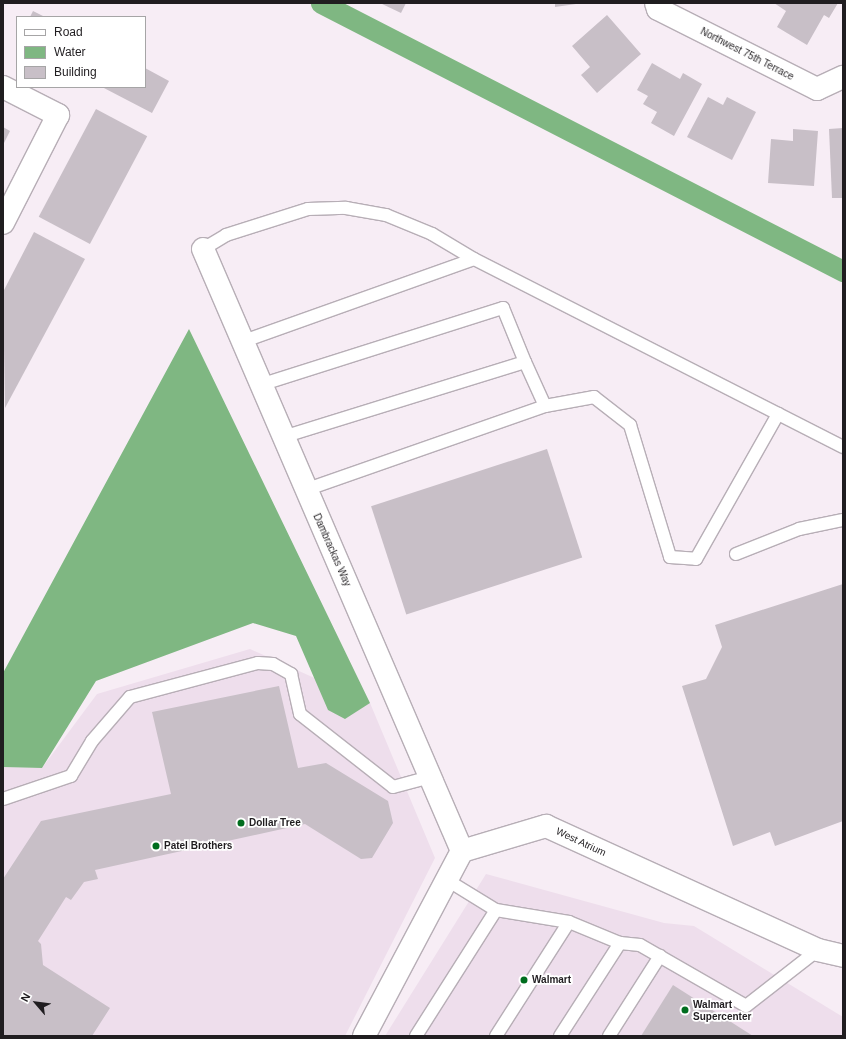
<!DOCTYPE html>
<html>
<head>
<meta charset="utf-8">
<style>
	body { margin:0 }
	#map { position:relative; width:846px; height:1039px; overflow:hidden; background:#f7edf5; font-family:Arial,sans-serif }
	div>[style] { position:absolute }
	.built>* { inset:0; background:#eedeec }
	.water>* { inset:0; background:#7fb782 }
	.canal>* { height:21px; margin:-10.5px; padding:0 10.5px; transform-origin:10.5px; border-radius:10.5px; background:#7fb782 }
	.building>* { inset:0; background:#c8bfc7; transform-origin:0 0 }
	.roads { filter:drop-shadow(1px 0 #b7aeb6) drop-shadow(-1px 0 #b7aeb6) drop-shadow(0 1px #b7aeb6) drop-shadow(0 -1px #b7aeb6) }
	.service>* { height:12px; margin:-6px; padding:0 6px; transform-origin:6px; border-radius:6px; background:#fff }
	.minor>* { height:22px; margin:-11px; padding:0 11px; transform-origin:11px; border-radius:11px; background:#fff }
	.dots>* { width:11px; height:11px; translate:-50% -50%; box-sizing:border-box; border:2px solid #fff; border-radius:50% }
	span { translate:-50% -50%; white-space:nowrap; text-align:center; line-height:1.15; -webkit-text-stroke:3.5px #fff; paint-order:stroke }
	.street-label { font-size:10px; color:#201d20 }
	.poi-label { font-size:10px; color:#201d20; font-weight:700 }
	.left { translate:0 -50%; text-align:left }
	.frame { position:absolute; inset:0; border:4px solid #201d20; pointer-events:none }
	.legend { position:absolute; left:16px; top:16px; width:130px; height:72px; box-sizing:border-box; background:#fff; border:1px solid #a6a5a6; margin:0; padding:5px 7px; list-style:none; font-size:12px; color:#201d20 }
	.legend li { display:flex; align-items:center; gap:8px; height:20px }
	.legend b { width:20px; border:1px solid #a6a5a6 }
	.north { position:absolute; left:16px; top:983px; width:40px; height:40px; -webkit-text-stroke:3px #fff; paint-order:stroke; rotate:298deg; font-size:11px; font-weight:700; line-height:16px; text-align:center; color:#201d20 }
	.north::after { content:''; display:block; margin:auto; width:14px; height:18px; background:#201d20; clip-path:polygon(50% 0,100% 100%,50% 72%,0 100%) }
</style>
</head>
<body>
<div id="map">
	<div class="built">
		<i style="clip-path:polygon(250px 649px,370px 703px,435px 858px,345px 1036px,3px 1036px,3px 767px,42px 768px,97px 694px)"></i>
		<i style="clip-path:polygon(486px 874px,664px 923px,694px 926px,843px 1017px,843px 1036px,385px 1036px)"></i>
	</div>
	<div class="water">
		<i style="clip-path:polygon(189px 329px,370px 703px,345px 719px,328px 710px,296px 636px,253px 623px,96px 681px,42px 768px,3px 767px,3px 673px)"></i>
	</div>
	<div class="canal">
		<i style="left:321px;top:3px;width:587px;rotate:27.18deg"></i>
	</div>
	<div class="building">
		<i style="clip-path:polygon(380px 3px,406px 3px,401px 13px)"></i>
		<i style="clip-path:polygon(555px 3px,576px 3px,576px 4px,555px 7px)"></i>
		<i style="clip-path:polygon(774px 3px,838px 3px,829px 18px,824px 15px,807px 45px,777px 27px,786px 11px)"></i>
		<i style="clip-path:polygon(33px 11px,45px 17px,30px 17px)"></i>
		<i style="clip-path:polygon(607px 15px,641px 54px,597px 93px,581px 75px,590px 67px,572px 46px)"></i>
		<i style="clip-path:polygon(652px 63px,680px 79px,683px 73px,702px 84px,674px 136px,651px 123px,657px 112px,643px 104px,648px 96px,637px 90px)"></i>
		<i style="clip-path:polygon(145px 68px,169px 81px,152px 113px,102px 87px,145px 87px)"></i>
		<i style="clip-path:polygon(708px 97px,723px 105px,727px 97px,756px 112px,732px 160px,687px 137px)"></i>
		<i style="left:96px;top:109px;width:58px;height:122px;rotate:28deg"></i>
		<i style="clip-path:polygon(3px 127px,10px 131px,3px 145px)"></i>
		<i style="clip-path:polygon(843px 128px,843px 198px,832px 198px,829px 129px)"></i>
		<i style="clip-path:polygon(793px 129px,818px 131px,814px 186px,768px 183px,771px 139px,793px 141px)"></i>
		<i style="clip-path:polygon(34px 232px,85px 259px,5px 408px,3px 292px)"></i>
		<i style="left:547px;top:449px;width:114px;height:185px;rotate:72deg"></i>
		<i style="clip-path:polygon(843px 584px,843px 821px,775px 846px,770px 832px,733px 846px,682px 686px,706px 679px,722px 647px,715px 625px)"></i>
		<i style="clip-path:polygon(279px 686px,298px 768px,326px 763px,388px 801px,393px 823px,372px 858px,361px 859px,305px 824px,95px 870px,98px 879px,84px 882px,71px 900px,66px 897px,38px 941px,41px 944px,43px 965px,110px 1008px,92px 1036px,3px 1036px,3px 879px,41px 821px,171px 794px,152px 712px)"></i>
		<i style="clip-path:polygon(673px 985px,753px 1036px,641px 1036px)"></i>
	</div>
	<div class="roads">
		<div class="service">
			<i style="left:203px;top:249px;width:27px;rotate:-31deg"></i>
			<i style="left:226px;top:235px;width:86px;rotate:-17.6deg"></i>
			<i style="left:308px;top:209px;width:38px;rotate:-2deg"></i>
			<i style="left:346px;top:208px;width:41px;rotate:9.9deg"></i>
			<i style="left:386px;top:215px;width:50px;rotate:22.4deg"></i>
			<i style="left:432px;top:234px;width:49px;rotate:30.8deg"></i>
			<i style="left:244px;top:341px;width:244px;rotate:-19.6deg"></i>
			<i style="left:474px;top:259px;width:414px;rotate:27deg"></i>
			<i style="left:260px;top:385px;width:255px;rotate:-17.6deg"></i>
			<i style="left:503px;top:308px;width:58px;rotate:67.8deg"></i>
			<i style="left:525px;top:362px;width:254px;rotate:162.8deg"></i>
			<i style="left:545px;top:406px;width:50px;rotate:-10.4deg"></i>
			<i style="left:594px;top:397px;width:46px;rotate:37.9deg"></i>
			<i style="left:630px;top:425px;width:138px;rotate:73.1deg"></i>
			<i style="left:670px;top:557px;width:26px;rotate:4deg"></i>
			<i style="left:696px;top:559px;width:167px;rotate:-60.5deg"></i>
			<i style="left:305px;top:490px;width:254px;rotate:-19.3deg"></i>
			<i style="left:545px;top:406px;width:48px;rotate:-114.4deg"></i>
			<i style="left:736px;top:554px;width:68px;rotate:-21.6deg"></i>
			<i style="left:799px;top:529px;width:45px;rotate:-11.6deg"></i>
			<i style="left:3px;top:799px;width:72px;rotate:-18.7deg"></i>
			<i style="left:71px;top:776px;width:41px;rotate:-59deg"></i>
			<i style="left:92px;top:741px;width:58px;rotate:-49.2deg"></i>
			<i style="left:130px;top:697px;width:132px;rotate:-14.9deg"></i>
			<i style="left:258px;top:663px;width:15px;rotate:4deg"></i>
			<i style="left:273px;top:664px;width:21px;rotate:29deg"></i>
			<i style="left:291px;top:674px;width:41px;rotate:77.3deg"></i>
			<i style="left:300px;top:714px;width:118px;rotate:38.1deg"></i>
			<i style="left:393px;top:787px;width:38px;rotate:-15deg"></i>
			<i style="left:447px;top:880px;width:57px;rotate:31.5deg"></i>
			<i style="left:416px;top:1036px;width:149px;rotate:-57.6deg"></i>
			<i style="left:496px;top:910px;width:74px;rotate:9.3deg"></i>
			<i style="left:569px;top:922px;width:55px;rotate:22.4deg"></i>
			<i style="left:620px;top:943px;width:20px;rotate:6deg"></i>
			<i style="left:640px;top:945px;width:122px;rotate:29.9deg"></i>
			<i style="left:746px;top:1006px;width:91px;rotate:-37.9deg"></i>
			<i style="left:496px;top:1036px;width:135px;rotate:-57.4deg"></i>
			<i style="left:560px;top:1036px;width:111px;rotate:-57.2deg"></i>
			<i style="left:609px;top:1036px;width:95px;rotate:-57.5deg"></i>
		</div>
		<div class="minor">
			<i style="left:656px;top:3px;width:6px;rotate:72deg"></i>
			<i style="left:658px;top:9px;width:178px;rotate:26.7deg"></i>
			<i style="left:817px;top:89px;width:29px;rotate:-25deg"></i>
			<i style="left:3px;top:87px;width:62px;rotate:27deg"></i>
			<i style="left:58px;top:115px;width:121px;rotate:117deg"></i>
			<i style="left:203px;top:249px;width:655px;rotate:66.72deg"></i>
			<i style="left:364px;top:1036px;width:209px;rotate:-62.1deg"></i>
			<i style="left:462px;top:851px;width:88px;rotate:-16.6deg"></i>
			<i style="left:546px;top:826px;width:299px;rotate:24.5deg"></i>
			<i style="left:818px;top:950px;width:26px;rotate:13deg"></i>
		</div>
	</div>
	<div class="dots">
		<i style="left:241px;top:823px;background:#006d1e"></i>
		<i style="left:156px;top:846px;background:#006d1e"></i>
		<i style="left:524px;top:980px;background:#006d1e"></i>
		<i style="left:685px;top:1010px;background:#006d1e"></i>
	</div>
	<div class="street-label">
		<span style="left:747px;top:54px;rotate:27deg">Northwest 75th Terrace</span>
		<span style="left:332px;top:550px;rotate:66deg">Dambrackas Way</span>
		<span style="left:581px;top:842px;rotate:25deg">West Atrium</span>
	</div>
	<div class="poi-label">
		<span class="left" style="left:249px;top:823px">Dollar Tree</span>
		<span class="left" style="left:164px;top:846px">Patel Brothers</span>
		<span class="left" style="left:532px;top:980px">Walmart</span>
		<span class="left" style="left:693px;top:1010px">Walmart<br>Supercenter</span>
	</div>
	<div class="frame"></div>
	<ul class="legend">
	<li><b style="height:5px;background:#fff"></b>Road</li>
	<li><b style="height:11px;background:#7fb782"></b>Water</li>
	<li><b style="height:11px;background:#c8bfc7"></b>Building</li>
	</ul>
	<div class="north">N</div>
</div>
</body>
</html>
